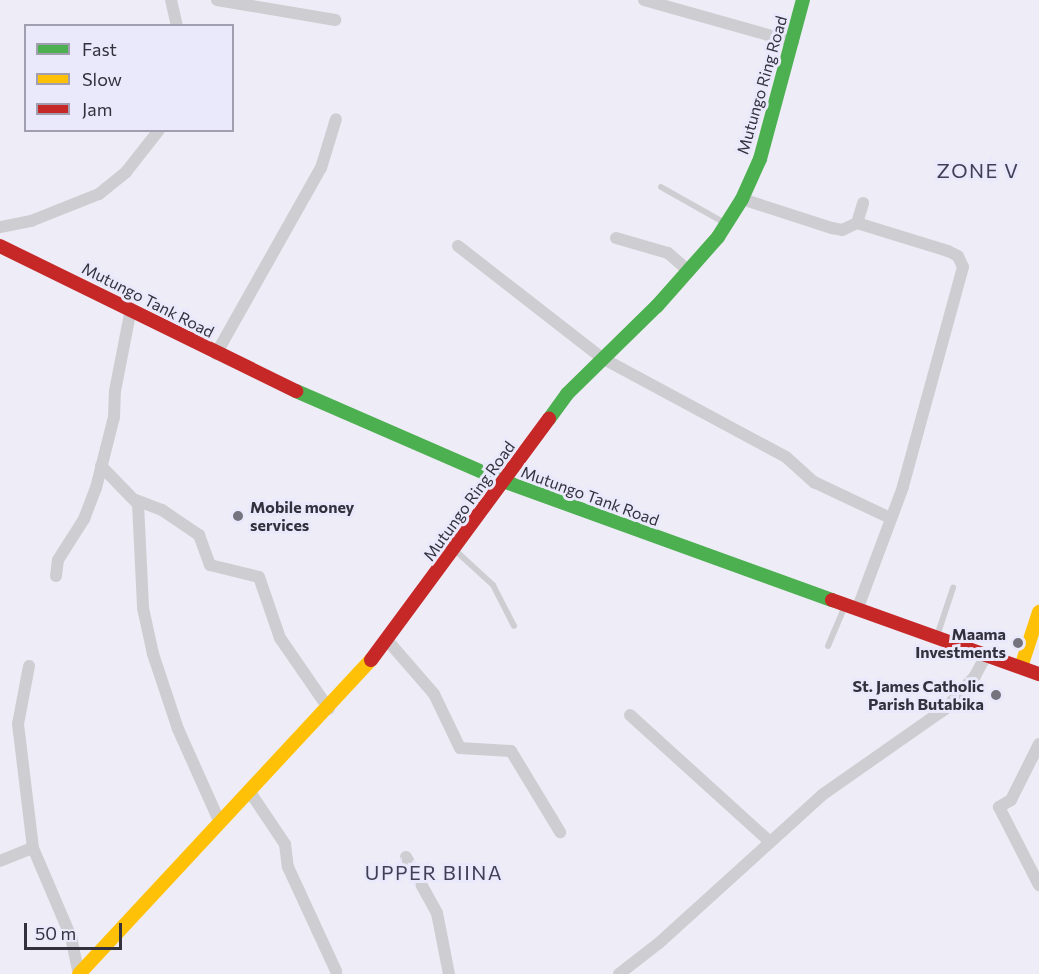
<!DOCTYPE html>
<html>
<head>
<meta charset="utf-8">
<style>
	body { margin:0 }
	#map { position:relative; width:1039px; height:974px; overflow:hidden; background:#eeedf7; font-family:Commissioner,sans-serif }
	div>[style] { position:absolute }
	.lane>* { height:6px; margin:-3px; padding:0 3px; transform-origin:3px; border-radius:3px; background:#ceced2 }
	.street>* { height:12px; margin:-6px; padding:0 6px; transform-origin:6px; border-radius:6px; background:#ceced2 }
	.fast>* { height:14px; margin:-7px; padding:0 7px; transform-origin:7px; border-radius:7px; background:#4caf50 }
	.slow>* { height:14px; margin:-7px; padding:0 7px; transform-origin:7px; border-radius:7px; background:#ffc107 }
	.jam>* { height:14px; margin:-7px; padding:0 7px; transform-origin:7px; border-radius:7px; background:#c62828 }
	.dots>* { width:16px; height:16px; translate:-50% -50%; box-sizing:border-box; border:3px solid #eae9fb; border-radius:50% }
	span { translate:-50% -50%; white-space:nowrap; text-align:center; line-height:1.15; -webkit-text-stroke:6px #eae9fb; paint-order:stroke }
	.street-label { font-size:16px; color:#33313d }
	.poi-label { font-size:16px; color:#33313d; font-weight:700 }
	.left { translate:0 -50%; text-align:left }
	.right { translate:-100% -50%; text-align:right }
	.quarter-label { font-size:20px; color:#413e57; letter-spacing:1.5px }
	.legend { position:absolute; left:24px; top:24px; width:210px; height:108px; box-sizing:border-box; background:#eae9fb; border:2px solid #a19faf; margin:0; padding:8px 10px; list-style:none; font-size:18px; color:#33313d }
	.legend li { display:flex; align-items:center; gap:12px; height:30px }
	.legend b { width:30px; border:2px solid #a19faf }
	.scale { position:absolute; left:24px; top:923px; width:98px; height:27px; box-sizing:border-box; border:3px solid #33313d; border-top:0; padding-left:8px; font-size:18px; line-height:21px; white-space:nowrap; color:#33313d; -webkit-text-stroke:4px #eae9fb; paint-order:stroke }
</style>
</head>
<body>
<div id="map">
	<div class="lane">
		<i style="left:661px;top:187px;width:71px;rotate:29.4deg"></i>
		<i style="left:457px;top:552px;width:49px;rotate:42.5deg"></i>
		<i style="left:493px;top:585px;width:46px;rotate:62.9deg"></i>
		<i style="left:937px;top:636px;width:51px;rotate:-71.6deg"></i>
		<i style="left:828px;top:646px;width:43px;rotate:-67deg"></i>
	</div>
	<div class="street">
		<i style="left:171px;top:0;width:27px;rotate:77deg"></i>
		<i style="left:217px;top:0;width:120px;rotate:9.6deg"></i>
		<i style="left:644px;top:0;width:155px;rotate:15.7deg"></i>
		<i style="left:742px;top:199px;width:95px;rotate:17.9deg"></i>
		<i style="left:832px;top:228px;width:10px;rotate:11deg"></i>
		<i style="left:842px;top:230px;width:17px;rotate:-25deg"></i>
		<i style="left:857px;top:223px;width:95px;rotate:17.1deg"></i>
		<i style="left:948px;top:251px;width:11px;rotate:27deg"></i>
		<i style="left:958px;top:256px;width:12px;rotate:66deg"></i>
		<i style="left:963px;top:267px;width:228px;rotate:105.3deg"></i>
		<i style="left:903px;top:487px;width:131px;rotate:110.5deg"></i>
		<i style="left:857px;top:223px;width:21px;rotate:-73deg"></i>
		<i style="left:0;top:227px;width:32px;rotate:-11deg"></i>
		<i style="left:31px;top:221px;width:73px;rotate:-21.7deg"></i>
		<i style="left:99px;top:194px;width:35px;rotate:-39deg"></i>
		<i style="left:126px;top:172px;width:53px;rotate:-51.8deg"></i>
		<i style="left:616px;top:238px;width:54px;rotate:16.1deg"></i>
		<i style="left:668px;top:253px;width:28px;rotate:41deg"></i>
		<i style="left:458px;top:246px;width:182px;rotate:37.9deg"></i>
		<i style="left:602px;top:358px;width:209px;rotate:28.3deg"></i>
		<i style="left:786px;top:457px;width:38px;rotate:42deg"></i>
		<i style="left:814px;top:482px;width:84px;rotate:25.3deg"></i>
		<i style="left:216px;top:354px;width:214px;rotate:-60.6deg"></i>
		<i style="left:321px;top:168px;width:51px;rotate:-73deg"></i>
		<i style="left:101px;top:466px;width:53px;rotate:45.8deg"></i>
		<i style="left:138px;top:504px;width:104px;rotate:87.2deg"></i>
		<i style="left:143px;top:608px;width:47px;rotate:77.7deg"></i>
		<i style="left:153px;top:654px;width:79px;rotate:71.6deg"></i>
		<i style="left:178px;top:729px;width:103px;rotate:65.9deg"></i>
		<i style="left:136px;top:500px;width:28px;rotate:21deg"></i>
		<i style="left:162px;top:510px;width:45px;rotate:34deg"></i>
		<i style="left:199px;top:535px;width:32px;rotate:70deg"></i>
		<i style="left:210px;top:565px;width:50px;rotate:13.8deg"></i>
		<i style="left:259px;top:577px;width:65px;rotate:71deg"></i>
		<i style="left:280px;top:638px;width:86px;rotate:55.4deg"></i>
		<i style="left:56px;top:576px;width:16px;rotate:-83deg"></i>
		<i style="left:58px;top:560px;width:49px;rotate:-57.6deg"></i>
		<i style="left:84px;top:519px;width:33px;rotate:-69deg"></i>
		<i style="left:96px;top:488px;width:73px;rotate:-75.8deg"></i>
		<i style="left:114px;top:417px;width:26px;rotate:-88deg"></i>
		<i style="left:115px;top:391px;width:84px;rotate:-79deg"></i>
		<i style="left:388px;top:641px;width:70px;rotate:49deg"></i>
		<i style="left:434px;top:694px;width:60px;rotate:64.3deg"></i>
		<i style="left:460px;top:748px;width:51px;rotate:3.4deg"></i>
		<i style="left:511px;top:751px;width:95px;rotate:58.8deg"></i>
		<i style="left:29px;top:666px;width:59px;rotate:100.7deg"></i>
		<i style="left:18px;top:724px;width:125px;rotate:83.1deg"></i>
		<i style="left:33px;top:848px;width:97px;rotate:66.9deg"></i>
		<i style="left:71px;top:937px;width:38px;rotate:78deg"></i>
		<i style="left:630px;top:715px;width:188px;rotate:42.2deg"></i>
		<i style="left:1039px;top:744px;width:63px;rotate:116.6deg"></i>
		<i style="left:1011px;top:800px;width:14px;rotate:150deg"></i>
		<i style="left:999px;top:807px;width:88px;rotate:62.9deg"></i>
		<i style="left:250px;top:792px;width:63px;rotate:56.1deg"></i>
		<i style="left:285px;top:844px;width:23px;rotate:83deg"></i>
		<i style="left:288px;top:867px;width:115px;rotate:65.2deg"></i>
		<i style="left:406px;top:857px;width:64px;rotate:61deg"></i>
		<i style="left:437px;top:913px;width:62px;rotate:78.9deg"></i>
		<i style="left:0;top:861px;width:35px;rotate:-22deg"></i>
		<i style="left:619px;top:974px;width:51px;rotate:-37.8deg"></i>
		<i style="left:659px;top:943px;width:220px;rotate:-42.2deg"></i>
		<i style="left:822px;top:795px;width:150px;rotate:-35deg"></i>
		<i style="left:945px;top:709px;width:45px;rotate:-47.7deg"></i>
		<i style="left:975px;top:676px;width:24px;rotate:-62deg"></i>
	</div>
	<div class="fast">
		<i style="left:296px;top:391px;width:226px;rotate:23.5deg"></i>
		<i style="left:503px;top:481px;width:350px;rotate:19.9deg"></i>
		<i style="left:549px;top:419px;width:31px;rotate:-54deg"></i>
		<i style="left:567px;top:394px;width:126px;rotate:-44.4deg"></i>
		<i style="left:657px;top:306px;width:92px;rotate:-48.5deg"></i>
		<i style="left:718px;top:237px;width:45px;rotate:-57.7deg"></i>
		<i style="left:742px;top:199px;width:44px;rotate:-65.8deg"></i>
		<i style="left:760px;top:159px;width:165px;rotate:-74.9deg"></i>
	</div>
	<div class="slow">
		<i style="left:1021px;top:667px;width:58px;rotate:-71.9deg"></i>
		<i style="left:79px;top:974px;width:429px;rotate:-47.1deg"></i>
	</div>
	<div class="jam">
		<i style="left:0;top:246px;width:330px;rotate:26.1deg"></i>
		<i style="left:832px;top:600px;width:220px;rotate:19.7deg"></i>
		<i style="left:371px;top:660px;width:300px;rotate:-53.6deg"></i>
	</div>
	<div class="dots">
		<i style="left:238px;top:516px;background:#74737e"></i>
		<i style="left:1018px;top:643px;background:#74737e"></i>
		<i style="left:996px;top:695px;background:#74737e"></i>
	</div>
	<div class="street-label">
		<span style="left:762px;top:85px;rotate:-74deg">Mutungo Ring Road</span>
		<span style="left:148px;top:300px;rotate:27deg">Mutungo Tank Road</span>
		<span style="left:590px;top:496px;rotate:20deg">Mutungo Tank Road</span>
		<span style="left:469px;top:501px;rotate:-54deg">Mutungo Ring Road</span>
	</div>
	<div class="poi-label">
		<span class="left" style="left:250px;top:516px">Mobile money<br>services</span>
		<span class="right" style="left:1006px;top:643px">Maama<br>Investments</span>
		<span class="right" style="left:984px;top:695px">St. James Catholic<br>Parish Butabika</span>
	</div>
	<div class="quarter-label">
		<span style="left:978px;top:170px">ZONE V</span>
		<span style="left:434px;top:872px">UPPER BIINA</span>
	</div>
	<ul class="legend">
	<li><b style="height:8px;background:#4caf50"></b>Fast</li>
	<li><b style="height:8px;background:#ffc107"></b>Slow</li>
	<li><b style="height:8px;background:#c62828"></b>Jam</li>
	</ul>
	<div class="scale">50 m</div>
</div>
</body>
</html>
